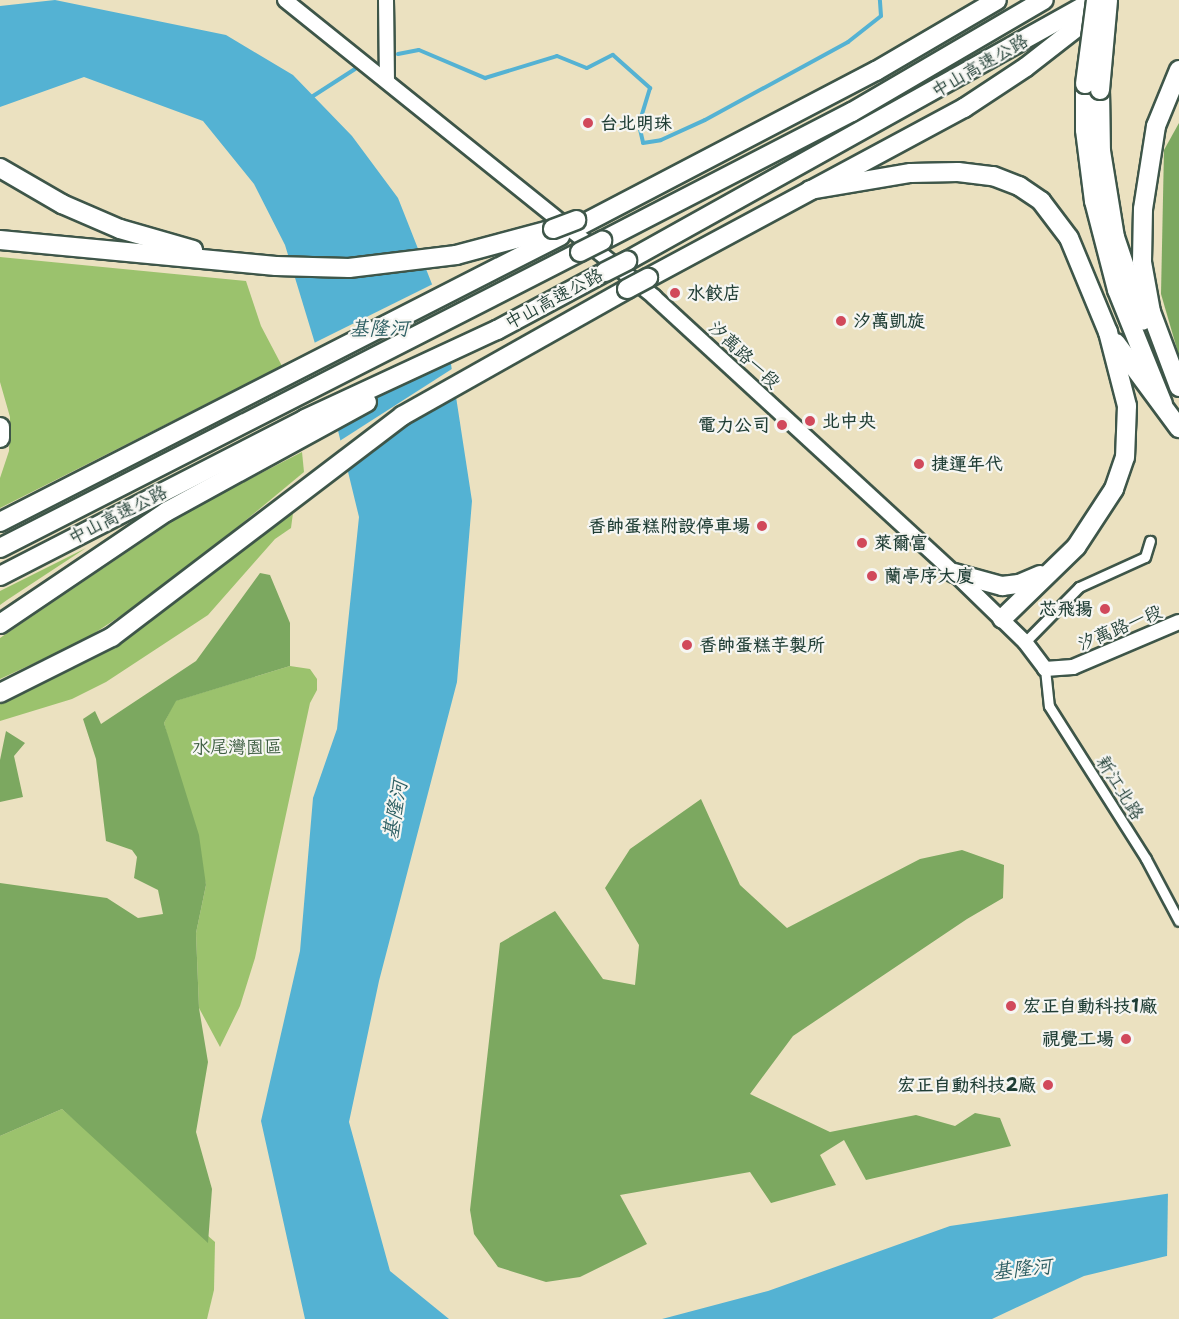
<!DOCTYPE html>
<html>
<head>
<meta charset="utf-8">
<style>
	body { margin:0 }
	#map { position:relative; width:1179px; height:1319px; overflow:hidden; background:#ebe1c0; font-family:"Shantell Sans","LXGW WenKai TC",sans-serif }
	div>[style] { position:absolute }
	.green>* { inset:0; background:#9bc26d }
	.forest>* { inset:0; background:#7ca860 }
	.water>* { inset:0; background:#54b2d3 }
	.pier>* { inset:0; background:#ebe1c0 }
	.stream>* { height:4px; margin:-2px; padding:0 2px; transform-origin:2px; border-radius:2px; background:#54b2d3 }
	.roads { filter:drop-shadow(2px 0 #3e5649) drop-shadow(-2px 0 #3e5649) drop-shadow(0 2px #3e5649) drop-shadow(0 -2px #3e5649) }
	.street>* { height:9px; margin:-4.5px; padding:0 4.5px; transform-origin:4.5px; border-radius:4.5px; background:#fff }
	.secondary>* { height:14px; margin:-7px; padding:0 7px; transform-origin:7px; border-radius:7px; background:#fff }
	.highway>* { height:18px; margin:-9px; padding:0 9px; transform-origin:9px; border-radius:9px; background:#fff }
	.bridges { filter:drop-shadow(2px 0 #3e5649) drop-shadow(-2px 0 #3e5649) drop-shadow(0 2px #3e5649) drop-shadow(0 -2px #3e5649) }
	.highway-bridge>* { height:18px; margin:-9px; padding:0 9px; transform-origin:9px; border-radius:9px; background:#fff }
	.dots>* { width:16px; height:16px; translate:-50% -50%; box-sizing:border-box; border:3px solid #f6f6f2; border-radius:50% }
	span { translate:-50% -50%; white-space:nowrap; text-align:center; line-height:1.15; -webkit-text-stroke:4.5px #f6f6f2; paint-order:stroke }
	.street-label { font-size:18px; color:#1f3d34 }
	.poi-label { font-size:18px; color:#1f3d34; font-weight:700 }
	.left { translate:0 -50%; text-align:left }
	.right { translate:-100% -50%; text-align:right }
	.park-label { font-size:18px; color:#3e5e42 }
	.water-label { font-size:20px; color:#2f6064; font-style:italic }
</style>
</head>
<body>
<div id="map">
	<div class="green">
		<i style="clip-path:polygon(0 257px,246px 281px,261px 326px,282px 366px,0 508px,0 478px,9px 451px,10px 417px,0 382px)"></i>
		<i style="clip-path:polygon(302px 452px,304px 472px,169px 584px,84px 640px,0 679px,0 638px,188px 511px)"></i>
		<i style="clip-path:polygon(293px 513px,291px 528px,275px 539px,208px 615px,106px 682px,72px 699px,0 721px,0 693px,58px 667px,273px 514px)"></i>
		<i style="clip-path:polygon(86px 548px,7px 600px,0 605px,0 591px)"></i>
		<i style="clip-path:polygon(290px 666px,310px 669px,317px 679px,317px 690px,310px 703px,255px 958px,240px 1006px,220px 1047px,199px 1008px,196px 933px,206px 885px,164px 723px,175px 701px)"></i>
		<i style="clip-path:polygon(62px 1109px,215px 1242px,214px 1290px,207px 1319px,0 1319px,0 1136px)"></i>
	</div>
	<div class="forest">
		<i style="clip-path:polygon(1179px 123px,1179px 356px,1161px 294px,1164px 150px)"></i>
		<i style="clip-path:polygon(260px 573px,270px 575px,290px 623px,290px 666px,176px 701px,164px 723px,199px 835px,206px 885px,196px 933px,199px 1008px,208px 1062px,196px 1132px,212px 1189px,208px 1243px,62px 1109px,0 1136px,0 883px,107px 898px,138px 918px,163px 914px,158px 890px,134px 878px,137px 857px,132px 850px,106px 841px,96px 759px,83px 719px,95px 711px,101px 724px,196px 661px)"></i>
		<i style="clip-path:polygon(6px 731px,25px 743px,14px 756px,23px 797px,0 802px,0 760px)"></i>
		<i style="clip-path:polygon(701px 799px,740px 885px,787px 928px,920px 859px,962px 850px,1004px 865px,1003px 898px,967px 919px,793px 1036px,750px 1094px,830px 1132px,916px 1115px,955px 1126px,975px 1113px,1000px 1118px,1011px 1146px,866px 1180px,844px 1140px,820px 1155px,836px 1185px,771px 1203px,750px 1172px,620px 1195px,647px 1244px,580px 1277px,546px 1282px,498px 1267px,474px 1234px,470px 1210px,500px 943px,555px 911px,603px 979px,635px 985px,639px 945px,605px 888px,630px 849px)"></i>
	</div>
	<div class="water">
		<i style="clip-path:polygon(55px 0,226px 35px,293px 75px,352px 136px,398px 198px,443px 312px,472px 501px,457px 682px,379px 981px,349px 1122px,390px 1271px,449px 1319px,305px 1319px,261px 1121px,300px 951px,313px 798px,337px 729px,359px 517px,324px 373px,285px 245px,254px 184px,203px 121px,84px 77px,0 107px,0 6px)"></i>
		<i style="clip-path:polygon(1179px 1192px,1179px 1253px,1084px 1276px,992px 1319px,662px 1319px,768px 1291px,950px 1226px)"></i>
	</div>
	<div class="pier">
		<i style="clip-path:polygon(435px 283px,446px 311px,453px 357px,332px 417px,312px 344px)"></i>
		<i style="clip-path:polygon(455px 367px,457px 384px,342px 460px,338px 442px)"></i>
		<i style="clip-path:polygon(1179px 1189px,1179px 1256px,1167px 1259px,1168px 1191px)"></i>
	</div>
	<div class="stream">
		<i style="left:398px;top:54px;width:21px;rotate:-11deg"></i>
		<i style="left:419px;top:50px;width:72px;rotate:23deg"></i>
		<i style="left:485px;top:78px;width:75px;rotate:-17deg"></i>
		<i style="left:557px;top:56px;width:32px;rotate:22deg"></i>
		<i style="left:587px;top:68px;width:29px;rotate:-27deg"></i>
		<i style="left:613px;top:55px;width:50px;rotate:41.7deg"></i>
		<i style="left:650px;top:88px;width:39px;rotate:107deg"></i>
		<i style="left:639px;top:125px;width:18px;rotate:77deg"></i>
		<i style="left:643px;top:143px;width:18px;rotate:-9deg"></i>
		<i style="left:661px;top:140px;width:48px;rotate:-24.4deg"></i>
		<i style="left:705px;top:120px;width:163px;rotate:-28.6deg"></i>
		<i style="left:848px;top:42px;width:42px;rotate:-38.2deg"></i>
		<i style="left:881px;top:16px;width:16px;rotate:-94deg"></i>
		<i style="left:310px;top:98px;width:54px;rotate:-32.8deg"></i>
	</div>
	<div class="roads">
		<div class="street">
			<i style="left:1025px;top:642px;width:77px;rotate:-45.5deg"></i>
			<i style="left:1079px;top:587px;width:72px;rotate:-24.4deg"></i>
			<i style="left:1145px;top:557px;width:17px;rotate:-73deg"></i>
			<i style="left:1045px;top:669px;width:37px;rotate:84deg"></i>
			<i style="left:1049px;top:706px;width:181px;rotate:57.6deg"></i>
			<i style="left:1146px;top:859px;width:70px;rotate:62deg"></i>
		</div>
		<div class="secondary">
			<i style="left:285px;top:0;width:474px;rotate:38.8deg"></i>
			<i style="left:654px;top:297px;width:408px;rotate:42.6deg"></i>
			<i style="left:954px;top:573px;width:99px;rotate:44.2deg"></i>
			<i style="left:1025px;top:642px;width:34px;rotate:53deg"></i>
			<i style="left:1045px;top:669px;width:28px;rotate:-4deg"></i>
			<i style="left:1073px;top:667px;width:115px;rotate:-23deg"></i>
			<i style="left:386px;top:0;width:80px;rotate:89.3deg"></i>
		</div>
		<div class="highway">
			<i style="left:1179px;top:70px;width:61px;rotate:112.3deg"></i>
			<i style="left:1156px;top:126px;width:84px;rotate:98.9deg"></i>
			<i style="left:1143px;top:209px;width:53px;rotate:91.1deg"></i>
			<i style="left:1142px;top:262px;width:51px;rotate:79.8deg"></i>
			<i style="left:1151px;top:312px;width:80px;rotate:69.5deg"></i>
			<i style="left:1085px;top:84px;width:46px;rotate:90deg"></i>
			<i style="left:1085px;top:130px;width:72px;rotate:82.8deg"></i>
			<i style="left:1094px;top:201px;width:92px;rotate:75.5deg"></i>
			<i style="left:1117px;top:290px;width:123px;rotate:68deg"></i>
			<i style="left:1100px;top:90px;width:61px;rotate:89.1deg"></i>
			<i style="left:1101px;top:151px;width:87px;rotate:80.8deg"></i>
			<i style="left:1115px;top:237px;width:88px;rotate:71.4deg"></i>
			<i style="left:0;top:168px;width:72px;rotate:30.1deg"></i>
			<i style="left:62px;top:204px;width:63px;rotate:23.3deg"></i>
			<i style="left:120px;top:229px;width:76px;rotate:16deg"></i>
			<i style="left:810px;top:190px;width:102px;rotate:-9.6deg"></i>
			<i style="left:911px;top:173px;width:47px;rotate:-1.2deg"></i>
			<i style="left:958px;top:172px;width:35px;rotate:7deg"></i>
			<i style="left:993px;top:176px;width:28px;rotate:21deg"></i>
			<i style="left:1019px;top:186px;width:27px;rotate:34deg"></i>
			<i style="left:1041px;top:201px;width:46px;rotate:52.9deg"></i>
			<i style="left:1069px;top:238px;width:102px;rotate:67.5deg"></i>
			<i style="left:1108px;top:332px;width:76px;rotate:75.6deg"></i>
			<i style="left:1127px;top:406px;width:51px;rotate:92.2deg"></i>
			<i style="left:1125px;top:457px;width:34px;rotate:109deg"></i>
			<i style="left:1114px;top:489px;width:69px;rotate:123.2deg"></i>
			<i style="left:1076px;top:547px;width:103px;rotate:135.8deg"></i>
			<i style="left:581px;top:225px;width:333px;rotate:-27.6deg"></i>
			<i style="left:876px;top:71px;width:140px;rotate:-30.4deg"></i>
			<i style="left:0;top:240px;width:277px;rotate:5.4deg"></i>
			<i style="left:276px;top:266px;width:73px;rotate:1.6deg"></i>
			<i style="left:349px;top:268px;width:108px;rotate:-6.9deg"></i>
			<i style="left:456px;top:255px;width:100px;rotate:-15deg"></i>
			<i style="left:602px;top:241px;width:281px;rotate:-27.3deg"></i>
			<i style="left:852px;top:112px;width:222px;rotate:-30.3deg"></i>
			<i style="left:627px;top:261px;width:536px;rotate:-29.15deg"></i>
			<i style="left:648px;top:278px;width:359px;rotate:-28.3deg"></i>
			<i style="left:964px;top:108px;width:74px;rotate:-33.5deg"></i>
			<i style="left:1026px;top:67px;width:99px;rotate:-38deg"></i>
			<i style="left:1116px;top:343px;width:106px;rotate:53.5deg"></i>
			<i style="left:0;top:427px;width:11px;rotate:90deg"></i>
			<i style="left:0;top:522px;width:629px;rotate:-27.05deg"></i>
			<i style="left:0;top:548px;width:651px;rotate:-27.04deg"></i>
			<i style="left:954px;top:573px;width:50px;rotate:15.2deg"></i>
			<i style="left:1002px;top:586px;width:17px;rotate:-7deg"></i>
			<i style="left:1019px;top:584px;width:23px;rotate:-23deg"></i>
			<i style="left:0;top:576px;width:343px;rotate:-27.2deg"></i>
			<i style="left:305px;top:419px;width:212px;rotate:-24.9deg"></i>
			<i style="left:497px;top:330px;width:123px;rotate:-28.2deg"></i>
			<i style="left:0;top:624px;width:200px;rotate:-34deg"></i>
			<i style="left:166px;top:512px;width:229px;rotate:-28.7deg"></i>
			<i style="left:0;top:693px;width:125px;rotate:-26.6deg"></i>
			<i style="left:112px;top:637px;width:365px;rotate:-37.3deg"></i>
			<i style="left:402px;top:416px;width:258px;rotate:-29.4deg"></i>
		</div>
	</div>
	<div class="bridges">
		<div class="highway-bridge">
			<i style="left:1085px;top:84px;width:85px;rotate:-82.5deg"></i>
			<i style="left:1100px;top:90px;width:90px;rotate:-84.9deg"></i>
			<i style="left:553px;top:229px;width:25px;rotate:-21deg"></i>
			<i style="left:580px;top:252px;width:25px;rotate:-27deg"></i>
			<i style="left:605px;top:272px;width:25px;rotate:-27deg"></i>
			<i style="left:627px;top:289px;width:24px;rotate:-28deg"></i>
		</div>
	</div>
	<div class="dots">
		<i style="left:588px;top:123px;background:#d1495b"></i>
		<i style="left:675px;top:293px;background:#d1495b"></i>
		<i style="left:841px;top:321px;background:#d1495b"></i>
		<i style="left:810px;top:421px;background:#d1495b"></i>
		<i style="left:782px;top:425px;background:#d1495b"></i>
		<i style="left:919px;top:464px;background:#d1495b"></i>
		<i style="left:762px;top:526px;background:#d1495b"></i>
		<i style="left:862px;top:543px;background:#d1495b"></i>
		<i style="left:872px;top:576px;background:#d1495b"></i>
		<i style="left:1105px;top:609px;background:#d1495b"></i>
		<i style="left:687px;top:645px;background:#d1495b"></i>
		<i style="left:1011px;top:1006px;background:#d1495b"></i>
		<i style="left:1126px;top:1039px;background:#d1495b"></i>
		<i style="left:1048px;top:1085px;background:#d1495b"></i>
	</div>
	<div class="street-label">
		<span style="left:980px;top:66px;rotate:-30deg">中山高速公路</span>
		<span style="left:554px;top:299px;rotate:-28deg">中山高速公路</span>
		<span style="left:744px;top:355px;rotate:43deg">汐萬路一段</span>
		<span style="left:118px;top:515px;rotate:-27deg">中山高速公路</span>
		<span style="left:1120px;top:628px;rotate:-23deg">汐萬路一段</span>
		<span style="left:1120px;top:788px;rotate:58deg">新江北路</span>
	</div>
	<div class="poi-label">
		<span class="left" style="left:600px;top:123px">台北明珠</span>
		<span class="left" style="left:687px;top:293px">水餃店</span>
		<span class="left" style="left:853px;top:321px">汐萬凱旋</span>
		<span class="left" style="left:822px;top:421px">北中央</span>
		<span class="right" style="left:770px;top:425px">電力公司</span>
		<span class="left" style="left:931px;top:464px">捷運年代</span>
		<span class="right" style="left:750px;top:526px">香帥蛋糕附設停車場</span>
		<span class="left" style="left:874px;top:543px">萊爾富</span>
		<span class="left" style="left:884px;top:576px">蘭亭序大廈</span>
		<span class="right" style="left:1093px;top:609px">芯飛揚</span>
		<span class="left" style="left:699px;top:645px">香帥蛋糕芋製所</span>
		<span class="left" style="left:1023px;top:1006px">宏正自動科技1廠</span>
		<span class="right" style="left:1114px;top:1039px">視覺工場</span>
		<span class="right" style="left:1036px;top:1085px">宏正自動科技2廠</span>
	</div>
	<div class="park-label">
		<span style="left:237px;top:747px">水尾灣園區</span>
	</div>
	<div class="water-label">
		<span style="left:379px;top:328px">基隆河</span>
		<span style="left:395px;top:810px;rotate:-80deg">基隆河</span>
		<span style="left:1022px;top:1269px;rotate:-6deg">基隆河</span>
	</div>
</div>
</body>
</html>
